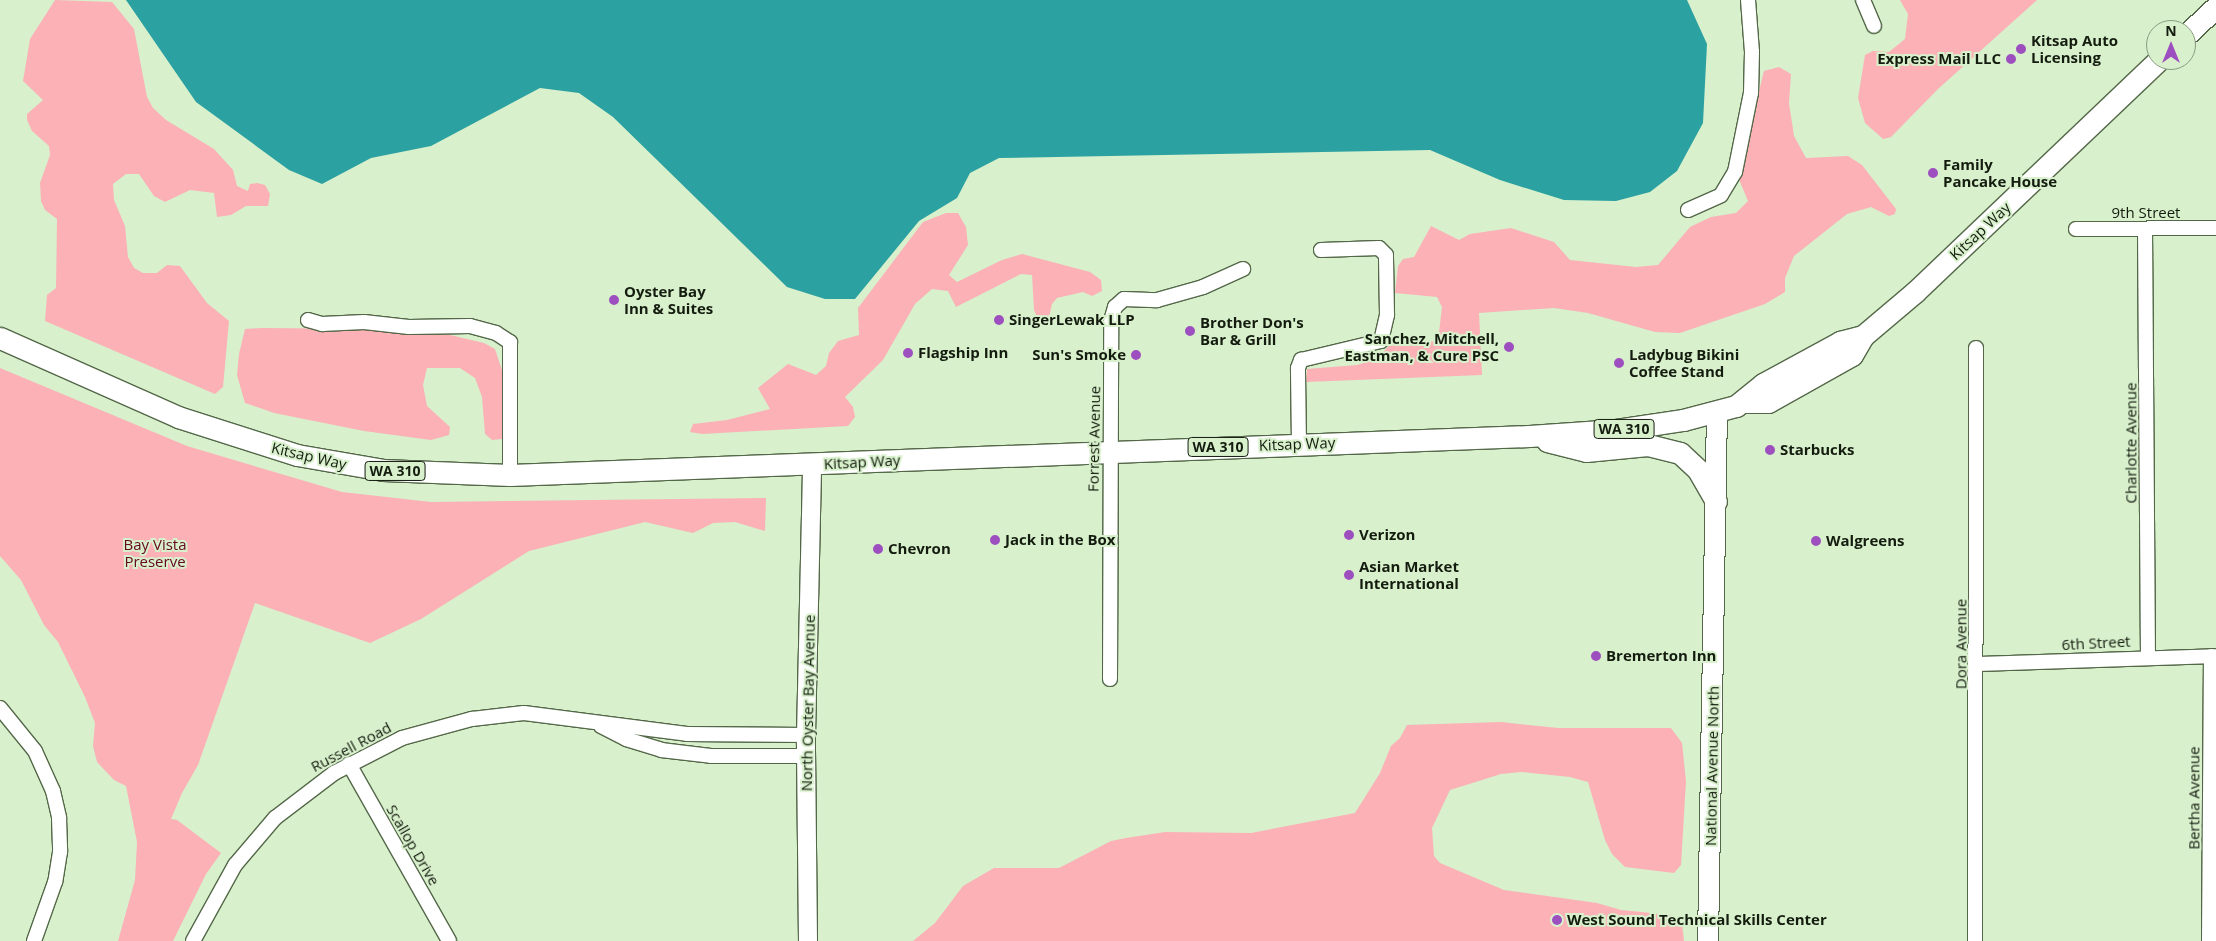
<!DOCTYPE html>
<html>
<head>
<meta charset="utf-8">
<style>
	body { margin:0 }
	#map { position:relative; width:2216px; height:941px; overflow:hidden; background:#d8f0cc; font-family:"Open Sans",sans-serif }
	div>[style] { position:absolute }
	.green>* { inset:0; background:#fbb1b6 }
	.water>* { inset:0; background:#2ca1a1 }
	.roads { filter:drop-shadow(1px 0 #546849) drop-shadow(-1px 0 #546849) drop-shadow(0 1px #546849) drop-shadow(0 -1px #546849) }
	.minor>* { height:14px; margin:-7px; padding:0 7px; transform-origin:7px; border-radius:7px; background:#fff }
	.tertiary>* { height:18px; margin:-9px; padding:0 9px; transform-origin:9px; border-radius:9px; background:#fff }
	.secondary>* { height:20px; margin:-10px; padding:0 10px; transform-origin:10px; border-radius:10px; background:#fff }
	.primary>* { height:21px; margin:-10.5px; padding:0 10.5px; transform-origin:10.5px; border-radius:10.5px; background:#fff }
	.dots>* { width:14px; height:14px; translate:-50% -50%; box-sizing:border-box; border:2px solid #d8f0cc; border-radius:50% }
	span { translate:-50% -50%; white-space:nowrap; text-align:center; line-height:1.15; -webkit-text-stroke:4px #d8f0cc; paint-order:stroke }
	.shield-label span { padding:1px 4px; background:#d8f0cc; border:1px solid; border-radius:4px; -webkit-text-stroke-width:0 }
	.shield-label { font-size:14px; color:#141c0f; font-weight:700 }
	.poi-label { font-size:15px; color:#141c0f; font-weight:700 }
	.left { translate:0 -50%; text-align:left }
	.right { translate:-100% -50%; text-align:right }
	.street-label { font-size:15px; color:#141c0f }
	.park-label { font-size:15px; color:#660820 }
	.north { position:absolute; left:2146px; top:20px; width:50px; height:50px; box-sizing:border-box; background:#d8f0cc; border:1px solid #8a9b80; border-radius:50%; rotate:0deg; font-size:14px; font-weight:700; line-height:20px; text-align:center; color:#141c0f }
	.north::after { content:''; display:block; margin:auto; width:18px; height:22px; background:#9e4fbf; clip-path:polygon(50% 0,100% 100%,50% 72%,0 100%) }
</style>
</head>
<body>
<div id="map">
	<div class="green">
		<i style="clip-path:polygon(55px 0,112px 2px,134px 29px,147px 97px,153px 108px,166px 120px,214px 149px,233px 170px,237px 186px,248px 191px,250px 184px,257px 183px,265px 185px,270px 194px,268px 206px,246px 206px,231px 215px,217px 217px,214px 193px,190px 190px,165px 202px,154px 196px,139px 174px,126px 174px,113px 184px,114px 200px,125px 226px,128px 257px,134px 268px,143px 273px,157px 273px,167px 265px,180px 266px,207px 303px,229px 321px,223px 387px,215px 394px,45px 321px,47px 295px,56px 288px,57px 219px,45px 210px,41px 201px,40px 183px,50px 155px,49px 146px,32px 131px,27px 120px,27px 114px,43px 100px,23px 81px,30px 39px)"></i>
		<i style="clip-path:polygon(1900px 0,2037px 0,1938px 89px,1891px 137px,1883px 139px,1865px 123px,1858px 98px,1865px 55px,1873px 51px,1889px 52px,1905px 39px,1908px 14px)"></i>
		<i style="clip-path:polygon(1779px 67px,1791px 74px,1789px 103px,1794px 136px,1806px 158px,1848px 156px,1862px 165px,1896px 209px,1895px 214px,1889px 216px,1871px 207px,1847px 214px,1794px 256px,1785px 278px,1785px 292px,1765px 304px,1680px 333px,1655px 332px,1588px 313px,1554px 308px,1479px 313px,1482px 375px,1306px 382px,1307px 369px,1357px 365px,1377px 359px,1393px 341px,1415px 345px,1434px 341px,1439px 332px,1442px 307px,1437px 297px,1395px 293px,1398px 266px,1403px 259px,1414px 257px,1431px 226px,1459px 240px,1470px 234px,1511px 228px,1554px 242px,1570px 260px,1636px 267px,1658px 265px,1690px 227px,1711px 217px,1736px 213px,1748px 201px,1738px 177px,1764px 71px)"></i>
		<i style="clip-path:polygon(946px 213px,958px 213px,966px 227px,968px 245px,949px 275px,957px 282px,1002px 260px,1022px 254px,1090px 272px,1101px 280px,1102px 291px,1092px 296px,1083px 292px,1057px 298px,1052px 304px,1049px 317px,1037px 317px,1034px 310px,1032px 275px,1021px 274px,956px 307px,948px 291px,932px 289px,915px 304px,883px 360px,845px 397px,853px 407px,855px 417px,848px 426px,702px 434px,690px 432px,693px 424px,727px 420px,770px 409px,758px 388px,788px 364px,816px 375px,826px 366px,829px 353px,838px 341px,859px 335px,858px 308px,923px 222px)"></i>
		<i style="clip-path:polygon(261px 328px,379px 329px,401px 334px,450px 335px,484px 343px,495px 349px,502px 370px,502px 439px,492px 440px,485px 434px,482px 397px,475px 378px,460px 368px,427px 368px,423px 385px,427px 406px,450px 427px,449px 435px,431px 440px,364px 431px,274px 413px,245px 403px,237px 375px,239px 354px,245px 329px)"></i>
		<i style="clip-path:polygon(0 368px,187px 446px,342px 492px,431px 502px,766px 498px,765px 531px,735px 522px,713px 523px,693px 533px,645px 522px,529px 551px,421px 619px,370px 643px,255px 603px,198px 765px,182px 793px,171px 819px,177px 820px,221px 853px,206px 874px,173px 941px,118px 941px,135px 880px,137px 842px,126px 786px,114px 780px,97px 762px,93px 746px,95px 723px,85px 697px,58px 642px,44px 625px,21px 580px,0 556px)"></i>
		<i style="clip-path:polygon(1501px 722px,1558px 728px,1671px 728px,1682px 743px,1686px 781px,1681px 865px,1674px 873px,1625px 867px,1612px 854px,1605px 840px,1588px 782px,1570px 777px,1521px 772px,1501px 774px,1450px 790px,1432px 828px,1434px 856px,1440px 863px,1504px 890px,1597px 903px,1621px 910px,1672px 915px,1682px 924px,1684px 941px,913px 941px,935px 923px,963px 886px,994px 868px,1059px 868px,1111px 841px,1126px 838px,1165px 832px,1251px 833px,1355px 813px,1380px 773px,1391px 746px,1400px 738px,1407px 725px)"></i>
	</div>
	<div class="water">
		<i style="clip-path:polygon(126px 0,1687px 0,1707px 44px,1703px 123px,1677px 171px,1650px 192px,1616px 201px,1564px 200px,1500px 180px,1430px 150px,999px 158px,970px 173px,957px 198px,919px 221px,855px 299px,825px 299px,787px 287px,613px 117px,579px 93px,540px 88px,431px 146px,371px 158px,322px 184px,289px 170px,196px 102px)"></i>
	</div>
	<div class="roads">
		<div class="minor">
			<i style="left:1863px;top:0;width:28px;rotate:67deg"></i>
			<i style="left:1688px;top:210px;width:36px;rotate:-24deg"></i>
			<i style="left:1721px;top:195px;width:27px;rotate:-59deg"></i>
			<i style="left:1735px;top:172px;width:81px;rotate:-78.6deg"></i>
			<i style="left:1751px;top:93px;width:41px;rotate:-88.6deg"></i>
			<i style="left:1752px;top:52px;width:52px;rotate:-94.4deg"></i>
			<i style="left:2076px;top:229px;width:140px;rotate:-0.4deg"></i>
			<i style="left:2145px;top:229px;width:428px;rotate:89.6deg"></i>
			<i style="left:308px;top:320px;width:15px;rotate:16deg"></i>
			<i style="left:322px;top:324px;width:42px;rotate:-2.7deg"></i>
			<i style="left:364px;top:322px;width:45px;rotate:6.3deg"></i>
			<i style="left:409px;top:327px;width:61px;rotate:-0.9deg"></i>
			<i style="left:470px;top:326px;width:27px;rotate:15deg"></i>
			<i style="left:496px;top:333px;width:17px;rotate:33deg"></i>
			<i style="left:510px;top:342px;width:133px;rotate:90deg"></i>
			<i style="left:1299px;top:444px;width:76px;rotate:-90.8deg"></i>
			<i style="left:1298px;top:368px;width:9px;rotate:-69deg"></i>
			<i style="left:1301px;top:360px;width:82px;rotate:-13.4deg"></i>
			<i style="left:1381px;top:341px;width:27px;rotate:-77deg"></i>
			<i style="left:1387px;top:315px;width:60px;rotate:-91deg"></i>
			<i style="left:1386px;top:255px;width:10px;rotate:-135deg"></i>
			<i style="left:1379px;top:248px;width:58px;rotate:178deg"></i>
			<i style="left:1978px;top:664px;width:238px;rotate:-1.9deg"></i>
			<i style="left:1110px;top:679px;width:358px;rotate:-89.8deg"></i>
			<i style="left:1111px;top:321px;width:15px;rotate:-74deg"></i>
			<i style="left:1115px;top:307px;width:12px;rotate:-42deg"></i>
			<i style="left:1124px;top:299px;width:33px;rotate:2deg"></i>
			<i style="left:1157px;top:300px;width:48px;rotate:-15.8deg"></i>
			<i style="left:1203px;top:287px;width:44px;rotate:-24.2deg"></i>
			<i style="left:0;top:708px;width:55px;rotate:50.9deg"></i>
			<i style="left:35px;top:751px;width:44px;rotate:65.8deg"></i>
			<i style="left:53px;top:791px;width:28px;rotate:77deg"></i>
			<i style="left:59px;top:818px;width:34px;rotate:88deg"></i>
			<i style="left:60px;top:852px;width:30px;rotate:99deg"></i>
			<i style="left:55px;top:882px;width:63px;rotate:109.6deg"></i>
			<i style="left:601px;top:726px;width:28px;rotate:27deg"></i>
			<i style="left:626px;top:739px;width:37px;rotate:17deg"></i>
			<i style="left:661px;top:750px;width:50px;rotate:6.8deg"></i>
			<i style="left:711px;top:756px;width:95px"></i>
			<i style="left:349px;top:764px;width:203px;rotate:60.5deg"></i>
			<i style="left:193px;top:941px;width:87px;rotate:-61.1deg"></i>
			<i style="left:235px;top:865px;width:62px;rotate:-49.6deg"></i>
			<i style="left:275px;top:818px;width:74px;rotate:-37.3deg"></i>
			<i style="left:334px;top:773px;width:76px;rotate:-27.2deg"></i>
			<i style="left:402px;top:738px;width:73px;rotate:-15.2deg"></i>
			<i style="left:472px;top:719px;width:52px;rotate:-6.6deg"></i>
			<i style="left:524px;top:713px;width:164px;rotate:7.3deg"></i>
			<i style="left:687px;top:734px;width:119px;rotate:0.5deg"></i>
			<i style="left:1975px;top:941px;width:593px;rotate:-89.9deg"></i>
			<i style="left:2209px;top:941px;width:285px;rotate:-89.6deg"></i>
		</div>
		<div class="tertiary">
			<i style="left:808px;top:941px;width:206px;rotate:-90.6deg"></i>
			<i style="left:806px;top:735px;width:270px;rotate:-88.7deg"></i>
		</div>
		<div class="secondary">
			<i style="left:1708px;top:941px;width:529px;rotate:-89.03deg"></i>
		</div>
		<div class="primary">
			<i style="left:2186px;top:35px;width:41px;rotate:-43deg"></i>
			<i style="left:0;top:338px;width:195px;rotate:23.9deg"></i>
			<i style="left:178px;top:417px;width:125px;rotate:17.7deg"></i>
			<i style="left:297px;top:455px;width:87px;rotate:9.9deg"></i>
			<i style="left:383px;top:470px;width:127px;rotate:2.3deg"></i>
			<i style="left:510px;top:475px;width:1020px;rotate:-2.19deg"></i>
			<i style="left:1529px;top:436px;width:87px;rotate:-3.9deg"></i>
			<i style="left:1616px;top:430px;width:68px;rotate:-8.5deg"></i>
			<i style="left:1683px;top:420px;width:55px;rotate:-14.8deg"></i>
			<i style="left:1736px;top:406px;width:35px;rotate:-39deg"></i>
			<i style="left:1763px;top:384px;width:88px;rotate:-28.6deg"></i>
			<i style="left:1840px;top:342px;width:24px;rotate:-15deg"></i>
			<i style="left:1744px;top:402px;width:24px"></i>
			<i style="left:1768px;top:402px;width:96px;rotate:-29.2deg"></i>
			<i style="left:1852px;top:355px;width:22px;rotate:-60deg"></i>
			<i style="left:1863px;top:336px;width:68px;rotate:-40.2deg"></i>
			<i style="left:1915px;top:292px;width:337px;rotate:-43.6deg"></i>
			<i style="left:1547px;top:441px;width:40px;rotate:14.4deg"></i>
			<i style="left:1586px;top:451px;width:62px;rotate:-5.5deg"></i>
			<i style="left:1648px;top:445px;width:33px;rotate:14deg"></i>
			<i style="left:1680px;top:453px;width:25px;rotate:43deg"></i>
			<i style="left:1698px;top:470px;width:36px;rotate:60deg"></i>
		</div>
	</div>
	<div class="dots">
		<i style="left:2021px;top:49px;background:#9e4fbf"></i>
		<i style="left:2011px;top:59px;background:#9e4fbf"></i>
		<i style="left:1933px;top:173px;background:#9e4fbf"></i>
		<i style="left:614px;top:300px;background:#9e4fbf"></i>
		<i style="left:999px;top:320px;background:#9e4fbf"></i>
		<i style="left:1190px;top:331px;background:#9e4fbf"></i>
		<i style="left:1509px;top:347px;background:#9e4fbf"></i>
		<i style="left:908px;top:353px;background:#9e4fbf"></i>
		<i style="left:1136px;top:355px;background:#9e4fbf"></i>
		<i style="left:1619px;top:363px;background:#9e4fbf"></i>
		<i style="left:1770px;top:450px;background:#9e4fbf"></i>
		<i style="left:1349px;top:535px;background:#9e4fbf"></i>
		<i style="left:995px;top:540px;background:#9e4fbf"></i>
		<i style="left:1816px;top:541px;background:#9e4fbf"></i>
		<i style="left:878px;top:549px;background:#9e4fbf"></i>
		<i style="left:1349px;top:575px;background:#9e4fbf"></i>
		<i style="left:1596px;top:656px;background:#9e4fbf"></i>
		<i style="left:1557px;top:920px;background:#9e4fbf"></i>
	</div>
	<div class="shield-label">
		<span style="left:1624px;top:429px">WA 310</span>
		<span style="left:1218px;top:447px">WA 310</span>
		<span style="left:395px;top:471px">WA 310</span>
	</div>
	<div class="poi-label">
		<span class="left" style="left:2031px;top:49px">Kitsap Auto<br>Licensing</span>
		<span class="right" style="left:2001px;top:59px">Express Mail LLC</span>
		<span class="left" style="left:1943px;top:173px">Family<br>Pancake House</span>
		<span class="left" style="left:624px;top:300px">Oyster Bay<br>Inn &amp; Suites</span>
		<span class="left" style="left:1009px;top:320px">SingerLewak LLP</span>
		<span class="left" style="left:1200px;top:331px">Brother Don's<br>Bar &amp; Grill</span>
		<span class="right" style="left:1499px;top:347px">Sanchez, Mitchell,<br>Eastman, &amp; Cure PSC</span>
		<span class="left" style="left:918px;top:353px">Flagship Inn</span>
		<span class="left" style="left:1629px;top:363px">Ladybug Bikini<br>Coffee Stand</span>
		<span class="right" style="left:1126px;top:355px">Sun's Smoke</span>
		<span class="left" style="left:1780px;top:450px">Starbucks</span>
		<span class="left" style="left:1359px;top:535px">Verizon</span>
		<span class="left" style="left:1005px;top:540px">Jack in the Box</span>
		<span class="left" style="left:1826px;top:541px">Walgreens</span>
		<span class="left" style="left:888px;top:549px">Chevron</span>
		<span class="left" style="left:1359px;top:575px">Asian Market<br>International</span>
		<span class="left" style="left:1606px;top:656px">Bremerton Inn</span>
		<span class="left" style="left:1567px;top:920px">West Sound Technical Skills Center</span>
	</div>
	<div class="street-label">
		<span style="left:2146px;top:213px">9th Street</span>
		<span style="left:1980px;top:231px;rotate:-43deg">Kitsap Way</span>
		<span style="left:1094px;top:439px;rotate:-89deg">Forrest Avenue</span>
		<span style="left:2131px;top:443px;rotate:-90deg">Charlotte Avenue</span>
		<span style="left:1297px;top:444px;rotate:-2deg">Kitsap Way</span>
		<span style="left:309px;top:456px;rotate:13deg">Kitsap Way</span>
		<span style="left:862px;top:462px;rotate:-3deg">Kitsap Way</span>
		<span style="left:2096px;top:643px;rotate:-3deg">6th Street</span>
		<span style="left:1961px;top:644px;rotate:-90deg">Dora Avenue</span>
		<span style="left:808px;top:703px;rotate:-89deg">North Oyster Bay Avenue</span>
		<span style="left:351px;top:747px;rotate:-28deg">Russell Road</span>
		<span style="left:1712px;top:766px;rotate:-89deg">National Avenue North</span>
		<span style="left:2194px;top:798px;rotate:-90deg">Bertha Avenue</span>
		<span style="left:413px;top:845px;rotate:60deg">Scallop Drive</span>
	</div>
	<div class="park-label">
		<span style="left:155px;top:553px">Bay Vista<br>Preserve</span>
	</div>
	<div class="north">N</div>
</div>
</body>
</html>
